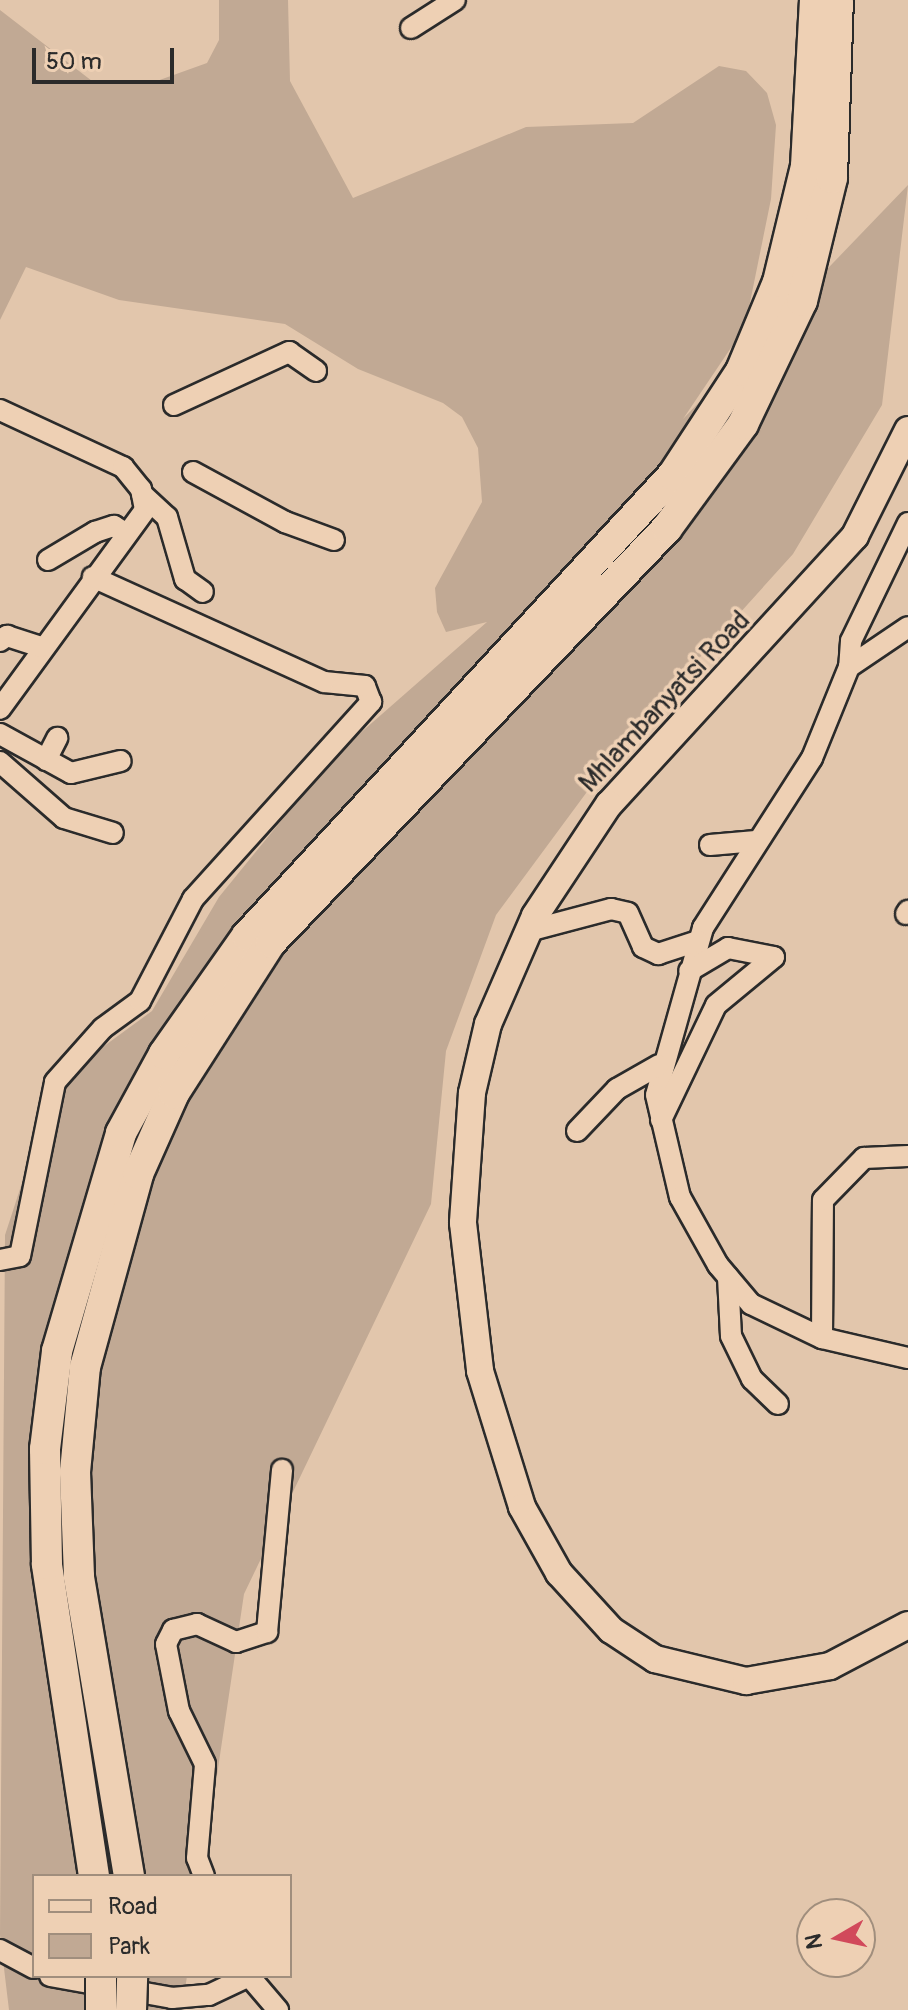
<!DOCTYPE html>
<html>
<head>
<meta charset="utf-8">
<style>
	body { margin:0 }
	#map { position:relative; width:908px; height:2010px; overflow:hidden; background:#e2c6ac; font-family:Pangolin,sans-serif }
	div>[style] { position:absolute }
	.green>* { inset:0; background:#c1a994 }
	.roads { filter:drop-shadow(2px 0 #2b2b2b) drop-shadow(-2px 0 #2b2b2b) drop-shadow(0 2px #2b2b2b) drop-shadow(0 -2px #2b2b2b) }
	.minor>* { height:20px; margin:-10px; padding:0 10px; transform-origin:10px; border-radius:10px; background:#eed0b4 }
	.major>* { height:26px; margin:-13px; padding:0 13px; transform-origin:13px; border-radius:13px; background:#eed0b4 }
	.highway>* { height:30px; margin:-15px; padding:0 15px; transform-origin:15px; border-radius:15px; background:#eed0b4 }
	.bridges { filter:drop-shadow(2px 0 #2b2b2b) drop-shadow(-2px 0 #2b2b2b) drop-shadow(0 2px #2b2b2b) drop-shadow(0 -2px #2b2b2b) }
	.highway-bridge>* { height:30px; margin:-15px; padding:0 15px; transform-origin:15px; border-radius:15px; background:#eed0b4 }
	span { translate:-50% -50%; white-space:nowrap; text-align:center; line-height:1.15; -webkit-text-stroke:7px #eed0b4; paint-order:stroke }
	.street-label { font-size:28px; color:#2b2b2b }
	.legend { position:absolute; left:32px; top:1874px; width:260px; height:104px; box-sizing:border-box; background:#eed0b4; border:2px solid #a08e7d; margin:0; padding:10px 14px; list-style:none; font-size:24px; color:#2b2b2b }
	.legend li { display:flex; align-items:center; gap:16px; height:40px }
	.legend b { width:40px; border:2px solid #a08e7d }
	.north { position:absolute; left:796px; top:1898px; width:80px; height:80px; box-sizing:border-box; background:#eed0b4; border:2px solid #a08e7d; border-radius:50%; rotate:261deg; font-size:22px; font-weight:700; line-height:32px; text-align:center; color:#2b2b2b }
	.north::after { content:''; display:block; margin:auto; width:28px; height:36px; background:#d1495b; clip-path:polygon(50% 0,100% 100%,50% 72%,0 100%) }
	.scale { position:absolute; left:32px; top:48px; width:142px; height:36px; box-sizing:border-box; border:4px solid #2b2b2b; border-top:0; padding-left:10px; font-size:24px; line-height:28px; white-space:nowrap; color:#2b2b2b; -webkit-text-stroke:6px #eed0b4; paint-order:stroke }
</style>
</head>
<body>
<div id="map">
	<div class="green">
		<i style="clip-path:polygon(219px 0,288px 0,290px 81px,353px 198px,526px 127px,633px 123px,719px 66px,746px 71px,767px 93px,776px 125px,771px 199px,745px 327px,683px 419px,908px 185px,882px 405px,793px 554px,626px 739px,496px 915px,446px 1051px,431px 1204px,244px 1594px,202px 1876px,34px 1876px,34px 1976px,187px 1976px,182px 2010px,9px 2010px,0 1935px,5px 1235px,55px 1082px,152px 1011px,219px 897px,333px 757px,487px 622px,446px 632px,437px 612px,435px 588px,482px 502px,478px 448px,462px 417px,443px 403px,358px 369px,285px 324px,119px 300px,26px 267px,0 320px,0 10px,92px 81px,154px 82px,207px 63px,219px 40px)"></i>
	</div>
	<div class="roads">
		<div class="minor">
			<i style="left:411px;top:28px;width:52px;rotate:-32.5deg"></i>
			<i style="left:174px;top:405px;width:127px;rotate:-24.7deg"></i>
			<i style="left:289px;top:352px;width:33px;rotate:35deg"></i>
			<i style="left:0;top:410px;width:136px;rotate:24.9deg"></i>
			<i style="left:123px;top:467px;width:28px;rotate:51deg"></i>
			<i style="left:141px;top:489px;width:21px;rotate:79deg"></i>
			<i style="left:145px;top:510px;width:246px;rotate:126.1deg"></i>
			<i style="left:193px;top:472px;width:105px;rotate:28.5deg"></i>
			<i style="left:285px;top:522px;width:52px;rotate:20.2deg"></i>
			<i style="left:142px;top:494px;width:34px;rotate:43deg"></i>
			<i style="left:167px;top:517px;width:65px;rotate:73.8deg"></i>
			<i style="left:185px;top:579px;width:22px;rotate:36deg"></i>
			<i style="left:908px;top:523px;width:131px;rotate:115.8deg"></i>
			<i style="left:851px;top:641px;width:26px;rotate:94deg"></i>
			<i style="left:849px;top:667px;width:98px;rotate:112.1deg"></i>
			<i style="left:812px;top:758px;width:202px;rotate:122.7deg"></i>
			<i style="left:703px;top:928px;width:173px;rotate:105.7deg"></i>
			<i style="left:656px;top:1095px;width:105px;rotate:76.8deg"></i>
			<i style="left:680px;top:1197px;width:78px;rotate:60.8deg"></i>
			<i style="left:718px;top:1265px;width:51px;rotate:49.8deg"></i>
			<i style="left:751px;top:1304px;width:79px;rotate:25.6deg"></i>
			<i style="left:822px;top:1338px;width:88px;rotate:13.1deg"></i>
			<i style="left:48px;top:560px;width:55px;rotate:-30.8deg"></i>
			<i style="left:95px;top:532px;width:20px;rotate:-18deg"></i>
			<i style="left:114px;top:526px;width:15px;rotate:32deg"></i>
			<i style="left:0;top:641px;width:9px;rotate:-36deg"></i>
			<i style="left:7px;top:636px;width:35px;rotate:18deg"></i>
			<i style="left:849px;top:667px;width:71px;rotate:-34.1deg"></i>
			<i style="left:0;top:734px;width:81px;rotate:28.8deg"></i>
			<i style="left:71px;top:773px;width:51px;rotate:-13.5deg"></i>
			<i style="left:46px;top:760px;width:25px;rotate:-63deg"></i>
			<i style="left:0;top:762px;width:85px;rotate:41.2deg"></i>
			<i style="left:64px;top:818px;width:51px;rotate:17deg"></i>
			<i style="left:710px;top:845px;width:46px;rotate:-5deg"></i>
			<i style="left:906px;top:914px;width:4px;rotate:-56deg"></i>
			<i style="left:528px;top:931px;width:86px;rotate:-14.8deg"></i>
			<i style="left:611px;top:909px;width:17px;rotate:13deg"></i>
			<i style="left:628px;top:913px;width:37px;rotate:66deg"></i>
			<i style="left:643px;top:947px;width:17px;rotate:25deg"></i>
			<i style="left:658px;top:954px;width:42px;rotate:-18deg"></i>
			<i style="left:661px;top:1120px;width:127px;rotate:-64.4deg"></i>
			<i style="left:716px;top:1005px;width:75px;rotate:-39.6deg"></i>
			<i style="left:774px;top:957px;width:47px;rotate:-168.9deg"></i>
			<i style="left:728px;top:948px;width:45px;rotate:149.5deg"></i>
			<i style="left:577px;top:1131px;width:58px;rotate:-46.4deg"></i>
			<i style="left:617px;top:1089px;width:48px;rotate:-29.7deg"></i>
			<i style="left:0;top:1260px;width:20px;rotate:-11deg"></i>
			<i style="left:20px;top:1256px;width:177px;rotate:-78.6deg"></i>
			<i style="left:55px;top:1082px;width:72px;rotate:-48.4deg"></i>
			<i style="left:103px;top:1028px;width:46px;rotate:-36.1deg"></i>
			<i style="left:140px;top:1001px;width:115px;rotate:-62.5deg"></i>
			<i style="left:193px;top:899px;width:266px;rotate:-47.9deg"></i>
			<i style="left:371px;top:702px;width:17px;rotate:-111deg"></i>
			<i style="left:365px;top:686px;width:41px;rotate:-174.4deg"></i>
			<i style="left:324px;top:682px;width:254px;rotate:-155.6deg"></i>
			<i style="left:728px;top:1277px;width:59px;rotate:87.1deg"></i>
			<i style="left:731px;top:1336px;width:48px;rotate:64deg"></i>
			<i style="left:752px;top:1379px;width:36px;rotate:44deg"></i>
			<i style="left:822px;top:1338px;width:138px;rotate:-89.6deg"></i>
			<i style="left:823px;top:1200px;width:59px;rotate:-45.7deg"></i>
			<i style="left:864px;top:1158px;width:44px;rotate:-2.6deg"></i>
			<i style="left:204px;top:1876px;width:19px;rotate:-111deg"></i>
			<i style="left:197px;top:1858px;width:94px;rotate:-85.1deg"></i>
			<i style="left:205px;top:1764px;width:59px;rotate:-116.1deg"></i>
			<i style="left:179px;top:1711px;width:68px;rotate:-101deg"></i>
			<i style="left:166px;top:1644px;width:16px;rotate:-63deg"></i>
			<i style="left:173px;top:1630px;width:25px;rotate:-14deg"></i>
			<i style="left:197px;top:1624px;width:43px;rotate:24.8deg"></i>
			<i style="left:236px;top:1642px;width:33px;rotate:-18deg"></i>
			<i style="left:267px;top:1632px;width:163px;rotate:-84.7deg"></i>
			<i style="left:0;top:1950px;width:38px;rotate:28deg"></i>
			<i style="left:50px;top:1976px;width:124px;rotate:10.2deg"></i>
			<i style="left:172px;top:1998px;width:37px;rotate:-5deg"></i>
			<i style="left:209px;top:1995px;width:44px;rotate:-25.4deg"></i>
			<i style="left:249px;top:1976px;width:45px;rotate:49.5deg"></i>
		</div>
		<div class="major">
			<i style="left:908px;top:430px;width:119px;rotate:116.6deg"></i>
			<i style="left:855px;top:536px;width:364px;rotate:132.5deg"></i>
			<i style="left:609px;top:804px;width:134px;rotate:123.5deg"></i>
			<i style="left:535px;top:916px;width:118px;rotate:113.5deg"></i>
			<i style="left:488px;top:1024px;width:71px;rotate:103.1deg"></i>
			<i style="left:472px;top:1093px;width:130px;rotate:94deg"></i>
			<i style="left:463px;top:1223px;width:149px;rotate:83.4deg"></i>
			<i style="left:480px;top:1371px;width:142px;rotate:72.8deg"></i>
			<i style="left:522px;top:1507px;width:76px;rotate:60.7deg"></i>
			<i style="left:559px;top:1573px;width:77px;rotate:47.6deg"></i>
			<i style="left:611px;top:1630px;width:53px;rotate:33.4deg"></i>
			<i style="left:655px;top:1659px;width:94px;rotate:13.6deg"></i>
			<i style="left:746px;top:1681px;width:85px;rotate:-10.1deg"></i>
			<i style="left:830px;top:1666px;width:88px;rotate:-27.7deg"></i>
		</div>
		<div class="highway">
			<i style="left:94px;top:1876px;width:316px;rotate:-98.6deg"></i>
			<i style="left:47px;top:1564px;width:115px;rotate:-91deg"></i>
			<i style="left:45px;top:1449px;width:99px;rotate:-83deg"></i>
			<i style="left:57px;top:1351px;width:227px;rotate:-73.6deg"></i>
			<i style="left:121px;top:1133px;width:90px;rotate:-61.4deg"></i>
			<i style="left:164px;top:1054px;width:144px;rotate:-54.9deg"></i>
			<i style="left:247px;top:936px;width:628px;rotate:-47.26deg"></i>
			<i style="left:673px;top:475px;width:124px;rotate:-56.8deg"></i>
			<i style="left:741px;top:371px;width:96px;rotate:-67.4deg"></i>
			<i style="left:778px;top:282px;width:119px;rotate:-76.4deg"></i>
			<i style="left:806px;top:166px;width:166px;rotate:-86.9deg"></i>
			<i style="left:129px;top:1876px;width:304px;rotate:-99.5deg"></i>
			<i style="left:79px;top:1576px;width:104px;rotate:-92.2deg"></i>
			<i style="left:75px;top:1472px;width:105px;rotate:-84.6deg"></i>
			<i style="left:85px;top:1367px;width:200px;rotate:-74.6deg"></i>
			<i style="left:138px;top:1174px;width:89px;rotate:-66deg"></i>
			<i style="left:174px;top:1093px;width:179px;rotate:-57.3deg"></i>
			<i style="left:271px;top:942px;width:573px;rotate:-46.27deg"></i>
			<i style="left:667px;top:528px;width:129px;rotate:-53.8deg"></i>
			<i style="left:743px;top:424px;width:136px;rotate:-64.4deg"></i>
			<i style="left:802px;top:301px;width:127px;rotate:-76.3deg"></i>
			<i style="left:832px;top:178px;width:178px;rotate:-88.1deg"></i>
		</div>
	</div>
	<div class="bridges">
		<div class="highway-bridge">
			<i style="left:101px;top:1976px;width:34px;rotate:90deg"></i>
			<i style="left:131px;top:2010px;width:34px;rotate:-88deg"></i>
		</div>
	</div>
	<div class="street-label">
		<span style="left:665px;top:702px;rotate:-47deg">Mhlambanyatsi Road</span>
	</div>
	<ul class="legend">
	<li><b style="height:10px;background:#eed0b4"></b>Road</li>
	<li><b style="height:22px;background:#c1a994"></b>Park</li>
	</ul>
	<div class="north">N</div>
	<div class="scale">50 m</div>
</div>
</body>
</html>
